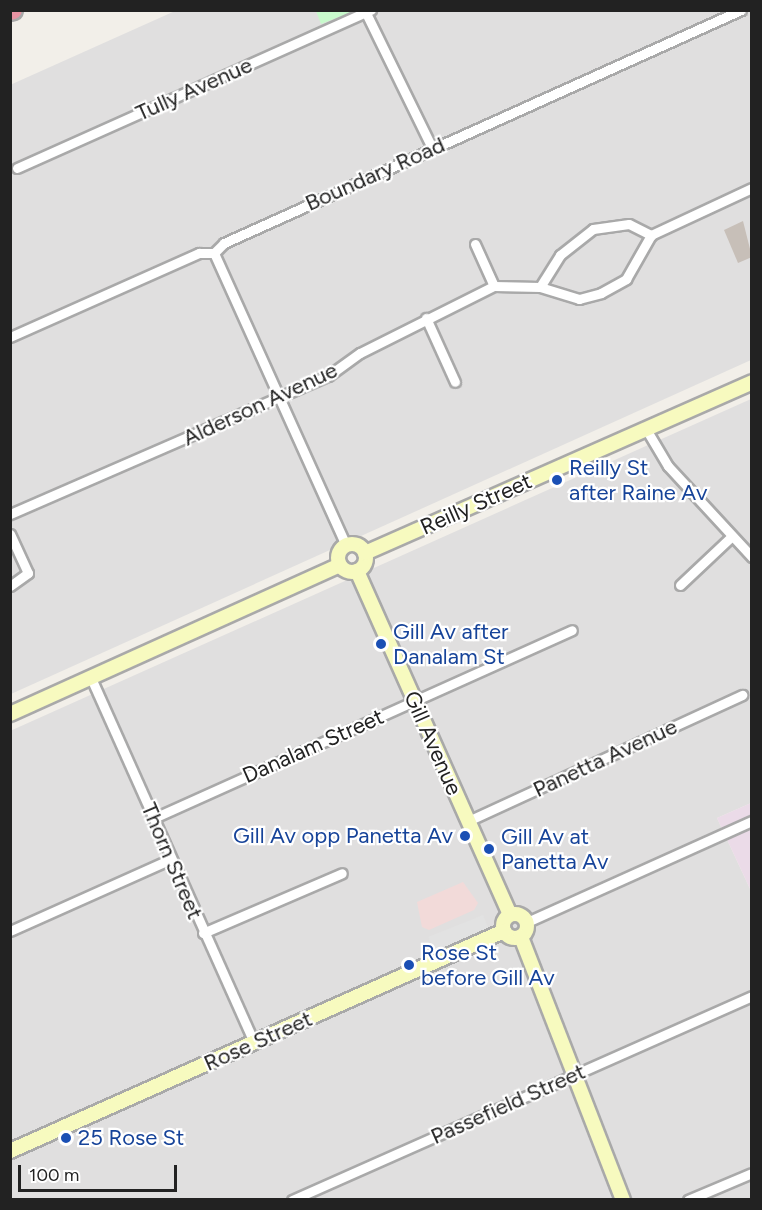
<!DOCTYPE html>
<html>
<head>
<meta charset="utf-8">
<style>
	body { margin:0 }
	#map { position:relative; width:762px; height:1210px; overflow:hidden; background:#f2efe9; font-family:Figtree,sans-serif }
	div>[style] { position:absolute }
	.residential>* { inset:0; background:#e0dfdf }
	.commercial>* { inset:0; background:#f2dad9 }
	.industrial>* { inset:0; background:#ebdbe8 }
	.park>* { inset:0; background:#c8facc }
	.parking>* { inset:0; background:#e2e2e2; transform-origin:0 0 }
	.building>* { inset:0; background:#c7bfb8 }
	.roads { filter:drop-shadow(2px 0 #a9a9a9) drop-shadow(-2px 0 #a9a9a9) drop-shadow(0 2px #a9a9a9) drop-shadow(0 -2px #a9a9a9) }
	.street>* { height:9px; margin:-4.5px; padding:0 4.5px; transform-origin:4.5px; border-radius:4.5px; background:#fff }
	.secondary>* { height:14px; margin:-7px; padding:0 7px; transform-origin:7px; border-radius:7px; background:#f7fabf }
	.secondary>.ring { margin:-7px; padding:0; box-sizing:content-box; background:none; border:14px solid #f7fabf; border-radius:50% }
	.highway>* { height:18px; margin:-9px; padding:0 9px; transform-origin:9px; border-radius:9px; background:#e892a2 }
	.dots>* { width:16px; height:16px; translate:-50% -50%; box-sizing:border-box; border:3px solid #fff; border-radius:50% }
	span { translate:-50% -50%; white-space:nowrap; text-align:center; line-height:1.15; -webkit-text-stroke:4.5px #fff; paint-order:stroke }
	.street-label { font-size:22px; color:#222 }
	.transit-label { font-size:22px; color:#164399 }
	.left { translate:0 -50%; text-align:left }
	.right { translate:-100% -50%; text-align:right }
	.frame { position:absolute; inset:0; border:12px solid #222; pointer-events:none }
	.scale { position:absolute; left:18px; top:1165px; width:159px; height:27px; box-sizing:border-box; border:3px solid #222; border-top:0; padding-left:8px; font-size:18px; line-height:21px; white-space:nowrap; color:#222; -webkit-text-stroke:4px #fff; paint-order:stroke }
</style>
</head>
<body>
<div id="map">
	<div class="residential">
		<i style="clip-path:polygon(175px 11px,751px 11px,751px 360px,11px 694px,10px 85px)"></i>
		<i style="clip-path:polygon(751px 399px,751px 803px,717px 818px,751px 891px,751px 1199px,11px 1199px,10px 731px)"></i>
	</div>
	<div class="commercial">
		<i style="clip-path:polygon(463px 882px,478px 903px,474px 910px,429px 930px,422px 927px,417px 902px)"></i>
	</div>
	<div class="industrial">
		<i style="clip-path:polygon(751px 803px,751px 891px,717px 818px)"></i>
	</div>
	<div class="park">
		<i style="clip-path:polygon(316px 11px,355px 11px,321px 24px)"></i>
	</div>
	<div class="parking">
		<i style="left:483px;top:915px;width:16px;height:59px;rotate:68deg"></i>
	</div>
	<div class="building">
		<i style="clip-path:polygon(743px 221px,752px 257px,738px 263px,724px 230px)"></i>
	</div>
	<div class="roads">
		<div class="street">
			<i style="left:366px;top:13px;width:150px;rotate:63.9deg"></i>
			<i style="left:17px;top:168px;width:388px;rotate:-24.1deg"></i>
			<i style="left:475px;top:244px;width:46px;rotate:65.7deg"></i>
			<i style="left:214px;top:253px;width:321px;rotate:65.7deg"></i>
			<i style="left:540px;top:287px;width:38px;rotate:-58deg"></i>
			<i style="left:560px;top:255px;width:42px;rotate:-38.2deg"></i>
			<i style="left:593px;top:229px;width:36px;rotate:-8deg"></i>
			<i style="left:629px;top:224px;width:25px;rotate:27deg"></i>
			<i style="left:426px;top:318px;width:70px;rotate:65.6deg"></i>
			<i style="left:10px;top:337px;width:207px;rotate:-24deg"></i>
			<i style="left:199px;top:253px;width:15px"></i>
			<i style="left:214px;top:253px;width:14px;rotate:-45deg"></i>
			<i style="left:224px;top:243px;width:567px;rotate:-24.26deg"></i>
			<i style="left:646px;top:429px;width:43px;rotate:59.3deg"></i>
			<i style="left:668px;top:466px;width:124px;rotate:47.3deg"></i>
			<i style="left:10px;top:514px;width:347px;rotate:-23.5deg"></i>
			<i style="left:328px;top:376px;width:39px;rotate:-36deg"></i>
			<i style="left:360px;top:353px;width:150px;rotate:-26.6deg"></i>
			<i style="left:494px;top:286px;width:46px;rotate:1.2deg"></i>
			<i style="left:540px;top:287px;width:41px;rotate:17.1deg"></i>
			<i style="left:579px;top:299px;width:23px;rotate:-15deg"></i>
			<i style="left:601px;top:293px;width:29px;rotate:-29deg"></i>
			<i style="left:626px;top:279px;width:51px;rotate:-60.4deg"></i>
			<i style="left:651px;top:235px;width:111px;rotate:-25deg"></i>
			<i style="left:10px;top:534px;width:43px;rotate:65.2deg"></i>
			<i style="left:28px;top:573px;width:22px;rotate:144deg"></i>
			<i style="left:680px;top:585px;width:70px;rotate:-43.3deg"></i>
			<i style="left:91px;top:678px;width:400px;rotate:65.9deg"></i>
			<i style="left:154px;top:818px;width:458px;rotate:-24.2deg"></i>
			<i style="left:468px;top:821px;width:302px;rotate:-24.7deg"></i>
			<i style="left:527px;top:922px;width:247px;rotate:-24.2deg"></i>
			<i style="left:10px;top:931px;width:176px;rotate:-24.1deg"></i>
			<i style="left:203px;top:933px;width:151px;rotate:-23.3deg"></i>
			<i style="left:292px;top:1200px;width:503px;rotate:-23.92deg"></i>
			<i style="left:688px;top:1200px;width:69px;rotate:-22.9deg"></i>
		</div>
		<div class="secondary">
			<i class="ring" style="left:338px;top:544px;width:14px;height:14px"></i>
			<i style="left:365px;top:553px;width:423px;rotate:-23.8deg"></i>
			<i style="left:357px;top:571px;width:376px;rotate:66deg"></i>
			<i style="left:10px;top:714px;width:362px;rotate:-24.3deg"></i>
			<i class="ring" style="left:503px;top:914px;width:10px;height:10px"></i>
			<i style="left:521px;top:937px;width:282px;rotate:68.8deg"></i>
			<i style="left:10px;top:1151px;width:541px;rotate:-24.01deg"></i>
		</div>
		<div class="highway">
			<i style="left:10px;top:11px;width:3px;rotate:-18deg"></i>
		</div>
	</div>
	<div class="dots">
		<i style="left:557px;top:480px;background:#1a4fb4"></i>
		<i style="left:381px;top:644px;background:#1a4fb4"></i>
		<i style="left:465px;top:836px;background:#1a4fb4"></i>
		<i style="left:489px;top:849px;background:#1a4fb4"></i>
		<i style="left:409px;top:965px;background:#1a4fb4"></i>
		<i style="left:66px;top:1138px;background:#1a4fb4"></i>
	</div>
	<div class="street-label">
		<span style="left:194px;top:89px;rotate:-24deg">Tully Avenue</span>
		<span style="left:375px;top:174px;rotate:-24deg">Boundary Road</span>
		<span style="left:260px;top:404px;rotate:-25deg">Alderson Avenue</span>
		<span style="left:476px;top:504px;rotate:-24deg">Reilly Street</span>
		<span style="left:433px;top:743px;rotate:66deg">Gill Avenue</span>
		<span style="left:313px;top:746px;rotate:-24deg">Danalam Street</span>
		<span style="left:605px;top:758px;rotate:-25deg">Panetta Avenue</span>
		<span style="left:172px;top:861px;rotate:67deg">Thorn Street</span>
		<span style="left:258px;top:1041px;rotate:-24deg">Rose Street</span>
		<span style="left:508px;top:1104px;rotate:-24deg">Passefield Street</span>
	</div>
	<div class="transit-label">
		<span class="left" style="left:569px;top:480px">Reilly St<br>after Raine Av</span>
		<span class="left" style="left:393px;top:644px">Gill Av after<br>Danalam St</span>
		<span class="right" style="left:453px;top:836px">Gill Av opp Panetta Av</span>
		<span class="left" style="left:501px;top:849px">Gill Av at<br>Panetta Av</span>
		<span class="left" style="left:421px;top:965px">Rose St<br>before Gill Av</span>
		<span class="left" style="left:78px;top:1138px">25 Rose St</span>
	</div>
	<div class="frame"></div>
	<div class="scale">100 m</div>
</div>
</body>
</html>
